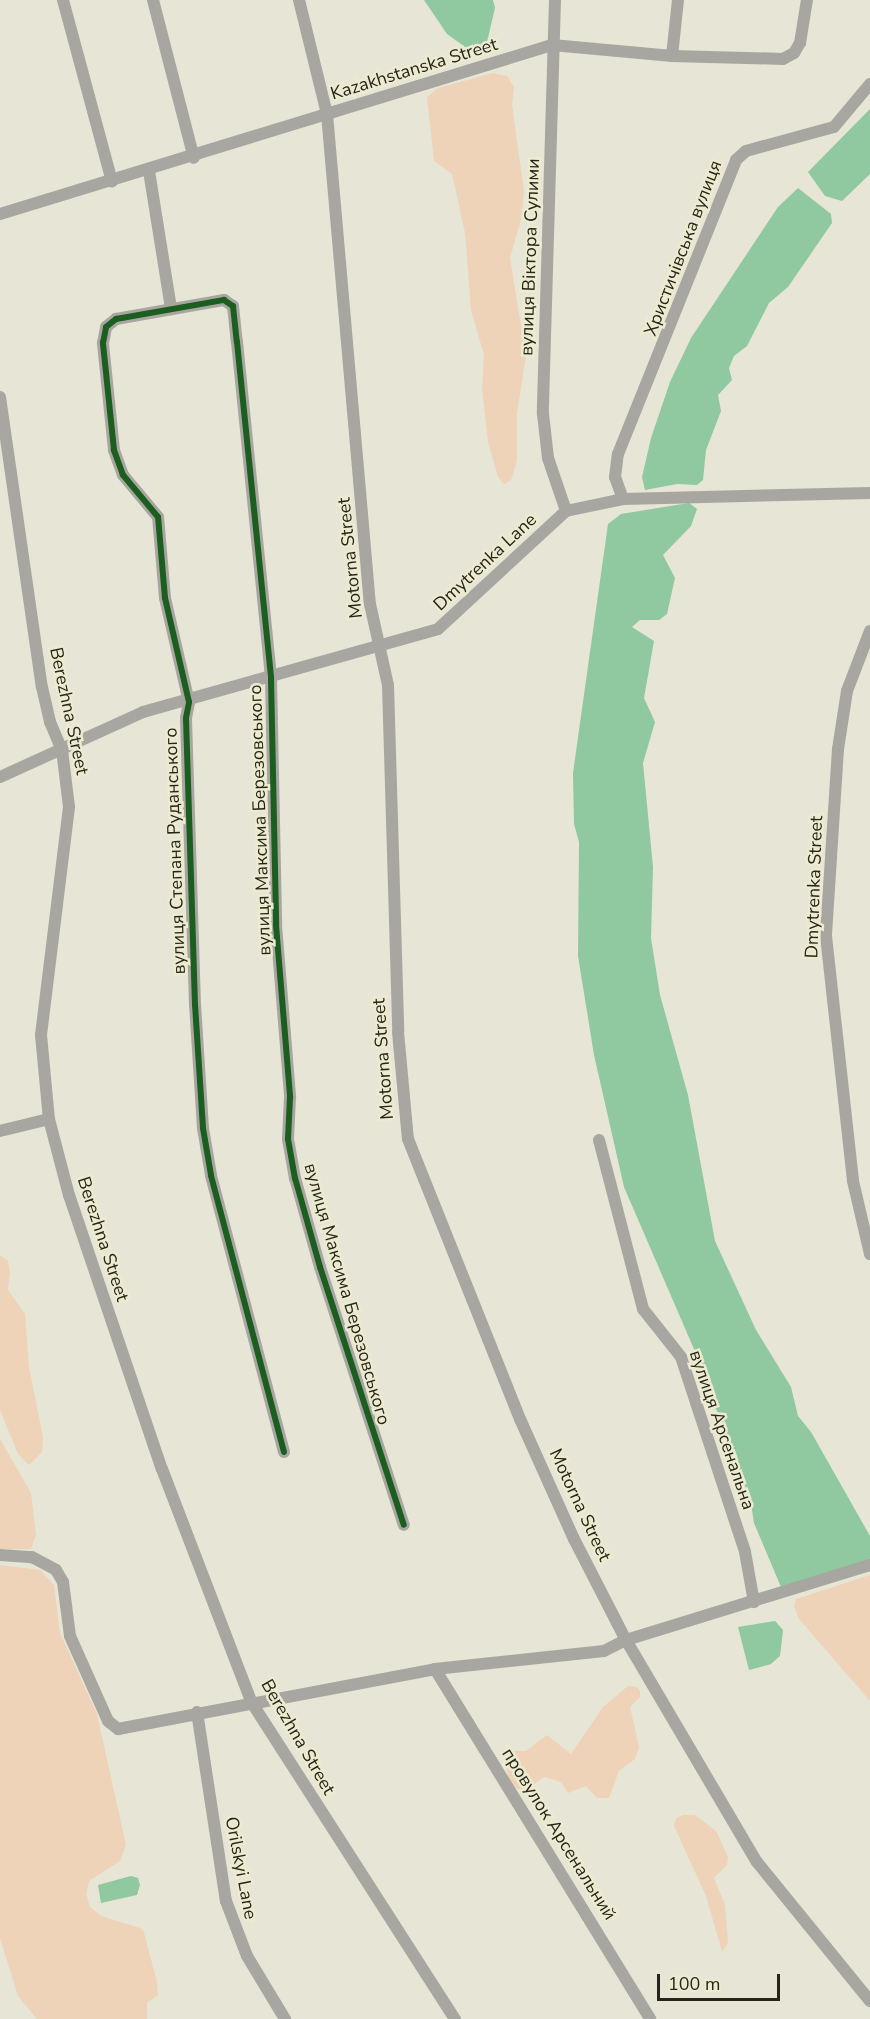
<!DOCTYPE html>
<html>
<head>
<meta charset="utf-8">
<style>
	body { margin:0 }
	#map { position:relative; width:870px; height:2019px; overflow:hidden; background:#e6e5d6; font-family:"Nunito Sans",sans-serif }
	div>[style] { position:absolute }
	.green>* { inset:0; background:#efd3b8 }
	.water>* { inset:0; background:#90c89f }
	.minor>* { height:12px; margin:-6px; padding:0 6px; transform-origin:6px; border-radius:6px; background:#a8a6a1 }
	.cycleway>* { height:6px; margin:-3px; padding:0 3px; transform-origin:3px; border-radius:3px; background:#1b5e20 }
	span { translate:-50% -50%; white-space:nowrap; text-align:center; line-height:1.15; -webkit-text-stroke:5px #ecebd0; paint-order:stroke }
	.street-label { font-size:18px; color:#25251a }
	.scale { position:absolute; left:657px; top:1974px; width:123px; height:27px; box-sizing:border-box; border:3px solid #25251a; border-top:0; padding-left:8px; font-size:18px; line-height:21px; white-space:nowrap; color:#25251a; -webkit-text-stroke:4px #ecebd0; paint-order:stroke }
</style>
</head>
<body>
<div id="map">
	<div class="green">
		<i style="clip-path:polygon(493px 73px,507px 76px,514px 87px,512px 105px,524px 191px,521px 219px,510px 258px,526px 356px,517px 413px,517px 461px,511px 480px,504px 484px,498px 477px,488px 442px,482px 388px,484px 355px,471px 310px,465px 233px,452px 174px,434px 161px,427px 97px,438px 88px)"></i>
		<i style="clip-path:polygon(0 1255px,8px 1261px,10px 1272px,8px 1290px,25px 1314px,29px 1367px,43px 1437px,42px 1452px,29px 1465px,18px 1454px,0 1410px)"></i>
		<i style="clip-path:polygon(0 1439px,31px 1493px,36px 1535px,31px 1549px,0 1549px)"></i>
		<i style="clip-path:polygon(0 1565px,40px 1570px,54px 1585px,60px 1633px,97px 1714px,126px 1845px,120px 1861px,89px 1881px,86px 1894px,90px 1907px,101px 1916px,143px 1929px,157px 1982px,158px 1995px,147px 2003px,147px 2019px,37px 2019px,18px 1996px,0 1938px)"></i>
		<i style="clip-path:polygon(870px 1575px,870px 1701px,799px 1619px,794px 1606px,796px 1599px)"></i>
		<i style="clip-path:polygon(628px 1686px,637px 1687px,640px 1691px,640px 1697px,630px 1707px,639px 1747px,635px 1759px,619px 1771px,609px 1798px,597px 1798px,586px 1786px,568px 1793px,561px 1782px,544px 1777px,526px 1790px,517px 1789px,510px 1782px,501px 1751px,526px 1751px,547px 1735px,571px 1754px,603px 1707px)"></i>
		<i style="clip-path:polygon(683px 1815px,695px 1815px,716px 1831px,728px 1857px,727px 1865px,714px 1878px,725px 1905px,728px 1942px,722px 1952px,706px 1896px,674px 1826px,676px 1818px)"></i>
	</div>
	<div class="water">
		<i style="clip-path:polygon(424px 0,493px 0,495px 8px,487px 42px,479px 49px,468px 49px,447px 34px)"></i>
		<i style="clip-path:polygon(870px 109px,870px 174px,842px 201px,825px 196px,808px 172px)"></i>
		<i style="clip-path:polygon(798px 188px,831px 214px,832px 223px,788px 287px,769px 303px,747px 346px,734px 356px,729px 368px,732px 380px,718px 395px,721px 411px,706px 450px,703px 480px,697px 485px,677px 484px,645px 490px,642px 477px,651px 438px,670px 382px,691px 338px,778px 207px)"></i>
		<i style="clip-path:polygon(689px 503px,697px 509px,691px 526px,663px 555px,675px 578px,667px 614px,659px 620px,640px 620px,632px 627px,654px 641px,644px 698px,655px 722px,643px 763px,653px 867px,651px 938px,660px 995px,688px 1095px,715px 1241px,756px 1330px,791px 1387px,798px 1416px,811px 1432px,870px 1536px,870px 1561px,781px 1587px,754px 1523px,750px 1497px,727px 1446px,697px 1356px,624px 1187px,594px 1055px,578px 956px,579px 842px,574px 824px,573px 773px,608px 524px,621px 514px)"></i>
		<i style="clip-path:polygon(775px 1621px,783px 1630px,780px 1656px,771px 1664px,749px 1670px,738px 1627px)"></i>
		<i style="clip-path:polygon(131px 1876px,138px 1878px,140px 1885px,137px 1895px,101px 1903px,98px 1885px)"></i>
	</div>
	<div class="minor">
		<i style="left:63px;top:0;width:188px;rotate:74.9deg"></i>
		<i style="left:153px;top:0;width:163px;rotate:75.5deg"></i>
		<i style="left:299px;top:0;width:117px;rotate:76.2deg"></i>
		<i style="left:327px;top:114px;width:492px;rotate:85deg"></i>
		<i style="left:370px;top:604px;width:83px;rotate:77.5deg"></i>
		<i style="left:388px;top:685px;width:347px;rotate:88.3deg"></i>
		<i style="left:398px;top:1032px;width:107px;rotate:84.7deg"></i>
		<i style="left:408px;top:1139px;width:302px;rotate:68.2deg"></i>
		<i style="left:520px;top:1419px;width:132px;rotate:65.8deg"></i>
		<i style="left:574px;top:1539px;width:114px;rotate:62.8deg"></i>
		<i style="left:626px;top:1640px;width:258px;rotate:59.5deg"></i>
		<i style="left:757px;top:1862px;width:179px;rotate:50.9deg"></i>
		<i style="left:555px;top:0;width:414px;rotate:91.7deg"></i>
		<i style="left:543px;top:414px;width:44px;rotate:83.5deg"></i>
		<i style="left:548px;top:458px;width:56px;rotate:71.2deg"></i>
		<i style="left:672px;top:56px;width:56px;rotate:-83.9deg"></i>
		<i style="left:149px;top:171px;width:140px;rotate:80.9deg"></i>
		<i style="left:0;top:214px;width:577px;rotate:-17.02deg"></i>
		<i style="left:552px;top:45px;width:121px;rotate:5.2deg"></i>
		<i style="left:672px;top:56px;width:111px;rotate:1.5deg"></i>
		<i style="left:783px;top:59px;width:13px;rotate:-29deg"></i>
		<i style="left:794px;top:53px;width:12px;rotate:-59deg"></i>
		<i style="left:800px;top:43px;width:44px;rotate:-80.8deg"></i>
		<i style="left:0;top:397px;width:293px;rotate:81.8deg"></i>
		<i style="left:42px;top:687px;width:36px;rotate:77deg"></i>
		<i style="left:50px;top:722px;width:30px;rotate:67deg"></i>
		<i style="left:62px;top:750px;width:57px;rotate:83deg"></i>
		<i style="left:69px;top:807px;width:230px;rotate:97deg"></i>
		<i style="left:41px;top:1035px;width:84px;rotate:84.6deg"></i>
		<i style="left:49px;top:1119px;width:79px;rotate:75.3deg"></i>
		<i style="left:69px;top:1195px;width:289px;rotate:71.3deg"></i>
		<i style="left:162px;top:1469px;width:251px;rotate:69deg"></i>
		<i style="left:252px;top:1703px;width:376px;rotate:57.3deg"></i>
		<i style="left:623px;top:499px;width:23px;rotate:-110deg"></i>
		<i style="left:615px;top:477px;width:23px;rotate:-83deg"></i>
		<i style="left:618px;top:454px;width:317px;rotate:-68.1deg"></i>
		<i style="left:736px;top:160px;width:13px;rotate:-42deg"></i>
		<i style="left:746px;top:151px;width:91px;rotate:-15.3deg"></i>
		<i style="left:834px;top:127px;width:56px;rotate:-50.1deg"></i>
		<i style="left:870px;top:631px;width:64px;rotate:111deg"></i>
		<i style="left:847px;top:691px;width:59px;rotate:98.8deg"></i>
		<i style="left:838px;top:749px;width:187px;rotate:93.7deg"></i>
		<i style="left:826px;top:936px;width:246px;rotate:83.7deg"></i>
		<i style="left:853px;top:1181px;width:75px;rotate:76.9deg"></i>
		<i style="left:0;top:777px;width:157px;rotate:-24.4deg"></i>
		<i style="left:143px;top:712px;width:306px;rotate:-15.7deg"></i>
		<i style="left:438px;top:629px;width:174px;rotate:-42.7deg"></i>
		<i style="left:566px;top:511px;width:58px;rotate:-11.9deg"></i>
		<i style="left:623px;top:499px;width:247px;rotate:-1.4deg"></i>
		<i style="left:0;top:1131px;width:50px;rotate:-13.8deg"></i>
		<i style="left:599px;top:1140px;width:175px;rotate:75.4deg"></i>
		<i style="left:643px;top:1309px;width:61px;rotate:51.6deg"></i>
		<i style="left:681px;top:1357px;width:205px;rotate:71.8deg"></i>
		<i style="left:745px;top:1552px;width:51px;rotate:79.8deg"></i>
		<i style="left:284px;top:1452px;width:286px;rotate:-104.8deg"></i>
		<i style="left:211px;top:1175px;width:48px;rotate:-99.7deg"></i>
		<i style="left:203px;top:1128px;width:123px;rotate:-93.7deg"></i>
		<i style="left:195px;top:1005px;width:287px;rotate:-91.8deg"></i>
		<i style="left:186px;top:718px;width:16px;rotate:-79deg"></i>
		<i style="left:189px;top:702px;width:107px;rotate:-103deg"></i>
		<i style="left:165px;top:598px;width:81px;rotate:-94.9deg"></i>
		<i style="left:158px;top:517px;width:55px;rotate:-129.8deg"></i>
		<i style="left:123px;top:475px;width:27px;rotate:-110deg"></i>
		<i style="left:114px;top:450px;width:108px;rotate:-95.9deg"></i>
		<i style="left:103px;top:343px;width:16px;rotate:-79deg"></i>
		<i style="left:106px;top:327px;width:13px;rotate:-39deg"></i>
		<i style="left:116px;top:319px;width:110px;rotate:-10deg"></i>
		<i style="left:224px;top:300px;width:11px;rotate:34deg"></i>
		<i style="left:233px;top:306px;width:36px;rotate:84deg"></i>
		<i style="left:237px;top:342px;width:338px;rotate:84.2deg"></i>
		<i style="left:271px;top:678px;width:247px;rotate:88.8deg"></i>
		<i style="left:276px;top:925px;width:173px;rotate:85.3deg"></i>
		<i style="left:290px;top:1097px;width:42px;rotate:92.7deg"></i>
		<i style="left:288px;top:1139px;width:40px;rotate:80deg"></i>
		<i style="left:295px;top:1178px;width:92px;rotate:74.3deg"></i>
		<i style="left:320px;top:1267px;width:271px;rotate:72deg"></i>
		<i style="left:0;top:1555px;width:32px;rotate:4deg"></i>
		<i style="left:32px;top:1557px;width:27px;rotate:28deg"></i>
		<i style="left:56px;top:1570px;width:14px;rotate:60deg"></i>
		<i style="left:63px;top:1582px;width:54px;rotate:82.6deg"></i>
		<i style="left:70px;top:1636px;width:93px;rotate:65.9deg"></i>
		<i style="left:108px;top:1721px;width:13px;rotate:39deg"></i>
		<i style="left:118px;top:1729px;width:323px;rotate:-10.7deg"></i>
		<i style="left:435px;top:1669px;width:170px;rotate:-6.1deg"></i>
		<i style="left:604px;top:1651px;width:25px;rotate:-27deg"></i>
		<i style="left:626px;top:1640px;width:255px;rotate:-17.1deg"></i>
		<i style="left:435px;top:1669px;width:411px;rotate:58.4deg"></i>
		<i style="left:197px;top:1712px;width:191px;rotate:81.3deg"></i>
		<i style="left:226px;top:1901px;width:59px;rotate:69.1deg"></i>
		<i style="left:247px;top:1956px;width:74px;rotate:58.9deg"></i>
	</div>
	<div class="cycleway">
		<i style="left:284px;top:1452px;width:286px;rotate:-104.8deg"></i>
		<i style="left:211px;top:1175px;width:48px;rotate:-99.7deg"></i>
		<i style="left:203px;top:1128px;width:123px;rotate:-93.7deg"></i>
		<i style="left:195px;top:1005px;width:287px;rotate:-91.8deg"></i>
		<i style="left:186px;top:718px;width:16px;rotate:-79deg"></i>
		<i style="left:189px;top:702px;width:107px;rotate:-103deg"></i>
		<i style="left:165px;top:598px;width:81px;rotate:-94.9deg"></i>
		<i style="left:158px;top:517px;width:55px;rotate:-129.8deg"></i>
		<i style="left:123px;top:475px;width:27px;rotate:-110deg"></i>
		<i style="left:114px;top:450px;width:108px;rotate:-95.9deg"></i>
		<i style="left:103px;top:343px;width:16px;rotate:-79deg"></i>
		<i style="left:106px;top:327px;width:13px;rotate:-39deg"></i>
		<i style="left:116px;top:319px;width:110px;rotate:-10deg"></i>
		<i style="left:224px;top:300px;width:11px;rotate:34deg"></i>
		<i style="left:233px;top:306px;width:36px;rotate:84deg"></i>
		<i style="left:237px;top:342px;width:338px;rotate:84.2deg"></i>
		<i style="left:271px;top:678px;width:247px;rotate:88.8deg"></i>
		<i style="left:276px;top:925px;width:173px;rotate:85.3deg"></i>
		<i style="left:290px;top:1097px;width:42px;rotate:92.7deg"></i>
		<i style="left:288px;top:1139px;width:40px;rotate:80deg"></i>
		<i style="left:295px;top:1178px;width:92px;rotate:74.3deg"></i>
		<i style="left:320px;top:1267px;width:271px;rotate:72deg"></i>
	</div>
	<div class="street-label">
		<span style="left:414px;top:69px;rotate:-17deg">Kazakhstanska Street</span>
		<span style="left:683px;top:248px;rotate:-69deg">Христичівська вулиця</span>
		<span style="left:530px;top:257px;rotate:-88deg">вулиця Віктора Сулими</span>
		<span style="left:350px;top:558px;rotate:-96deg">Motorna Street</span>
		<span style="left:485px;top:562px;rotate:-43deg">Dmytrenka Lane</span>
		<span style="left:69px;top:711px;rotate:78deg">Berezhna Street</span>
		<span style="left:260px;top:820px;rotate:-92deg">вулиця Максима Березовського</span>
		<span style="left:175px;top:851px;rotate:-92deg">вулиця Степана Руданського</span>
		<span style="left:814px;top:887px;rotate:-88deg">Dmytrenka Street</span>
		<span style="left:383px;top:1059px;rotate:-94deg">Motorna Street</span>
		<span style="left:103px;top:1239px;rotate:72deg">Berezhna Street</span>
		<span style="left:347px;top:1294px;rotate:74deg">вулиця Максима Березовського</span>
		<span style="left:722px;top:1430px;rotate:71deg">вулиця Арсенальна</span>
		<span style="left:580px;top:1505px;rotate:65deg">Motorna Street</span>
		<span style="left:298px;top:1737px;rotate:60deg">Berezhna Street</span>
		<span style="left:559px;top:1834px;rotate:58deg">провулок Арсенальний</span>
		<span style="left:241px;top:1868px;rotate:79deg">Orilskyi Lane</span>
	</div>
	<div class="scale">100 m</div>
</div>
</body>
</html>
